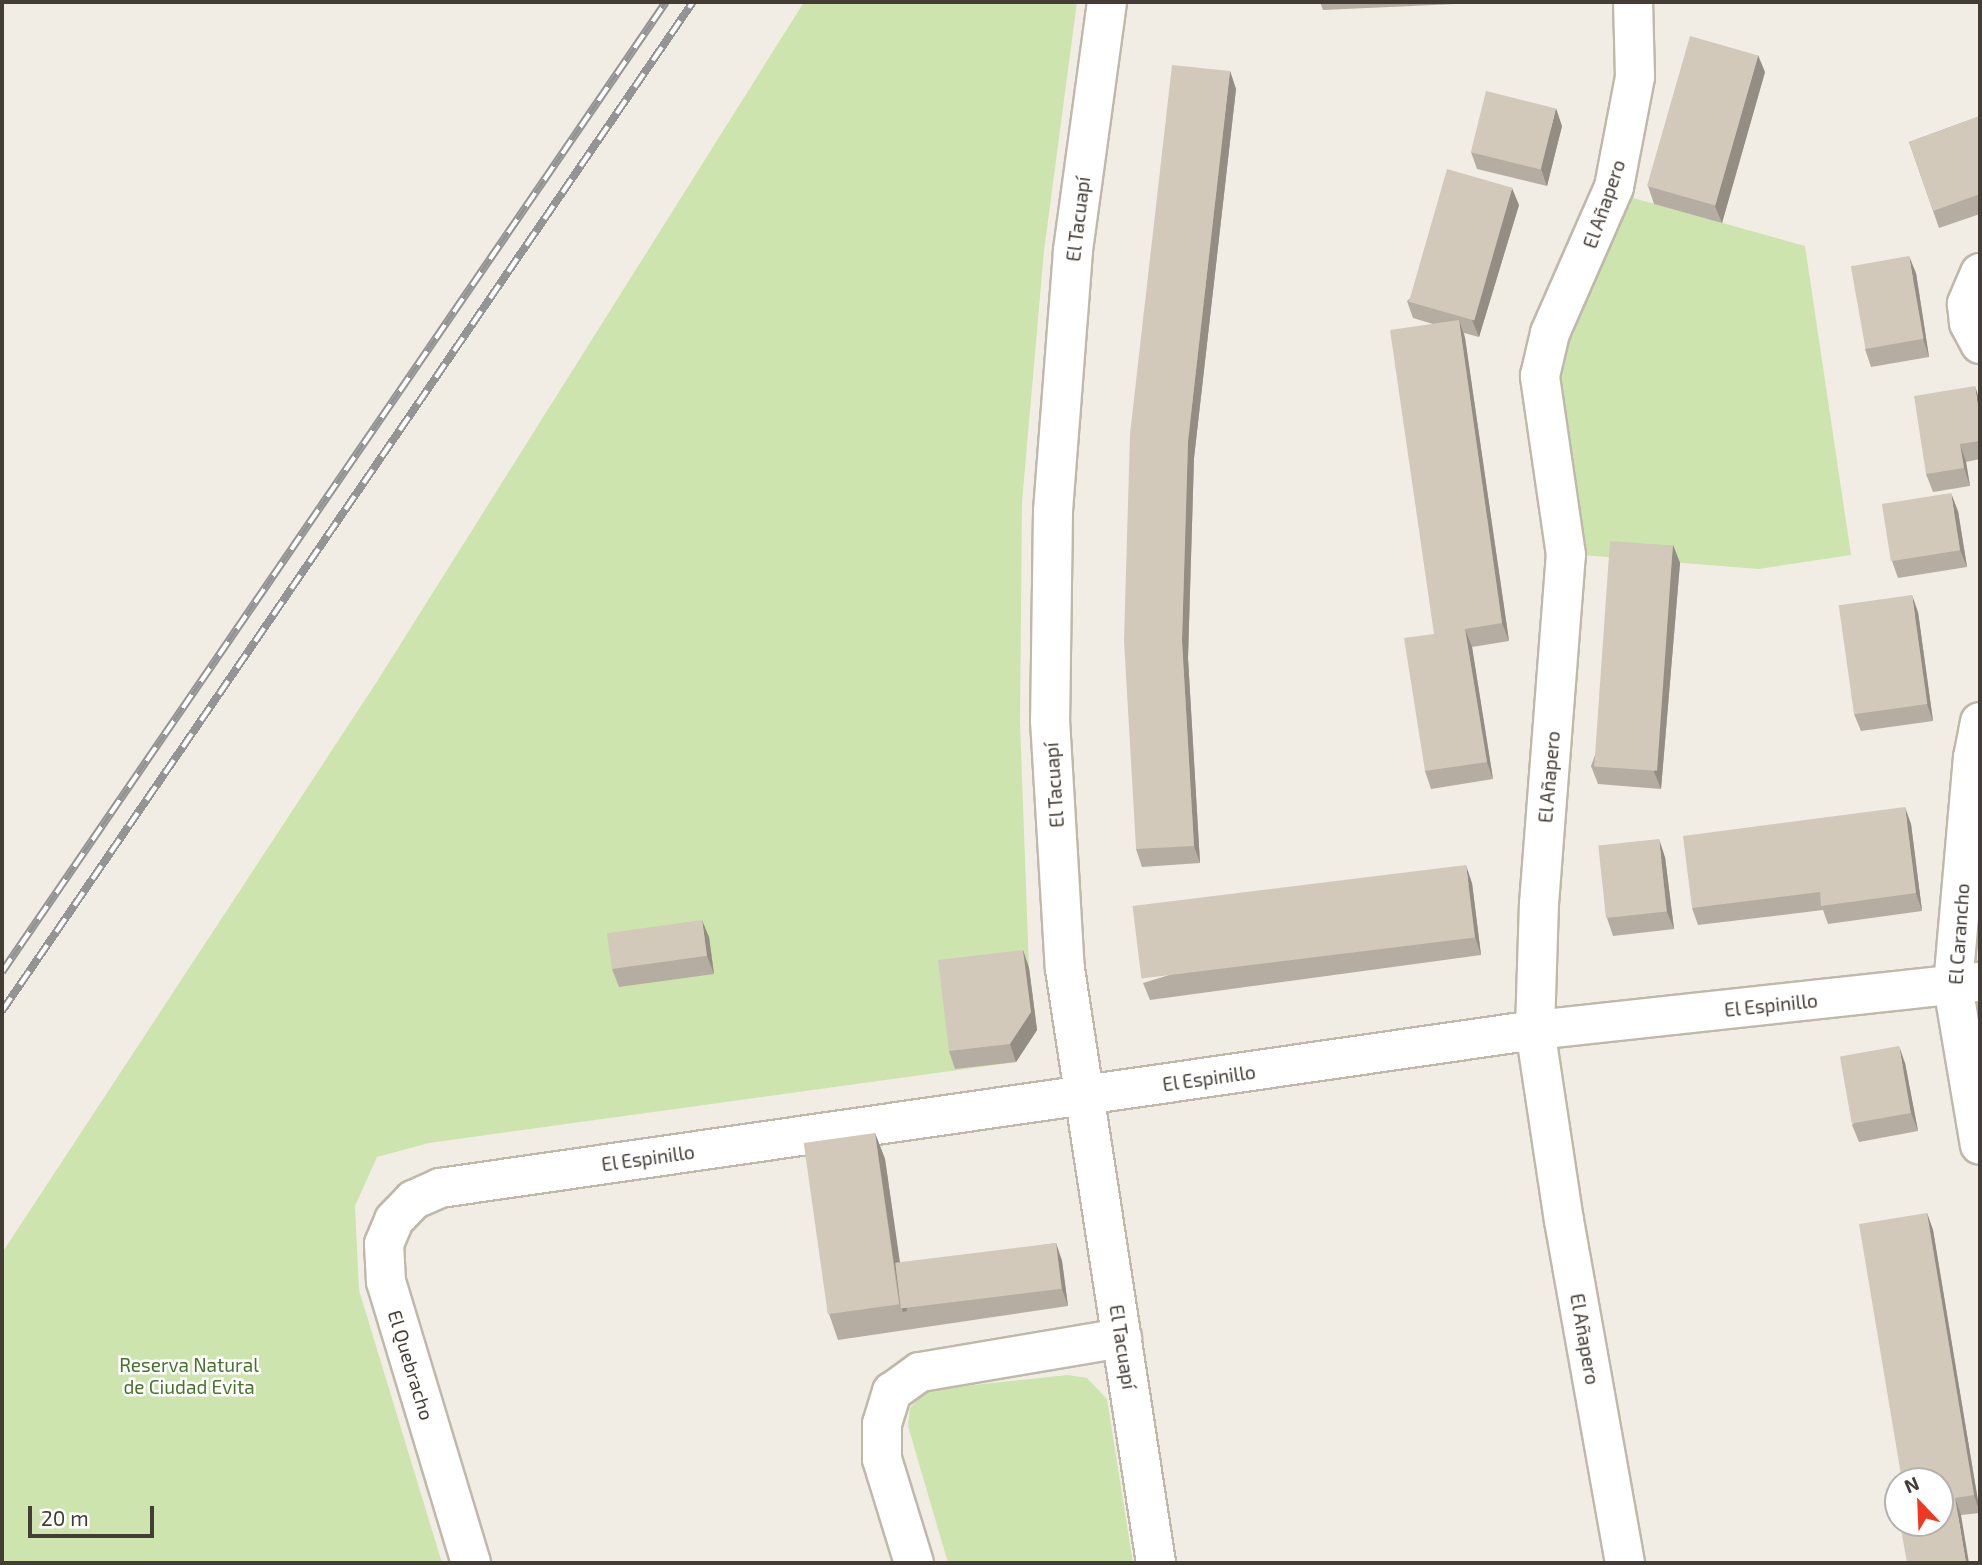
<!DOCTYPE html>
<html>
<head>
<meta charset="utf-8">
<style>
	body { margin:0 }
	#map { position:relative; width:1982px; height:1565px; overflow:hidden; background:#f1ede5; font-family:"Exo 2",sans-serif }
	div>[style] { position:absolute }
	.green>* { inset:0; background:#cee4af }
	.roads { filter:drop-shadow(2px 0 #bfb8ab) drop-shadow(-2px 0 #bfb8ab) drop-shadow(0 2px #bfb8ab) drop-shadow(0 -2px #bfb8ab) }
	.minor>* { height:38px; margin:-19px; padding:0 19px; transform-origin:19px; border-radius:19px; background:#fff }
	.rail>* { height:8px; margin-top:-4px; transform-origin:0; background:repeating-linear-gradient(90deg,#fff 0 16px,#949494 0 32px); box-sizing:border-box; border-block:2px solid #949494 }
	.wall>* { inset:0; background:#b5ada1 }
	.shaded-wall>* { inset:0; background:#938d83 }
	.building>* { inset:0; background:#d2c9bb; transform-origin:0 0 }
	span { translate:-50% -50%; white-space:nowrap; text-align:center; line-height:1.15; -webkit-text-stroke:5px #fff; paint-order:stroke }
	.street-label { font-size:19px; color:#433d35 }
	.park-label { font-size:19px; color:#48722c }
	.frame { position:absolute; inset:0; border:4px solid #433d35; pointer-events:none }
	.north { position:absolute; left:1884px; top:1467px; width:70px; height:70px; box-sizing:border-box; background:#fff; border:2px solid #b4b1ae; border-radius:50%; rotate:337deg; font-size:19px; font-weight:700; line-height:28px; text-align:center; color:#433d35 }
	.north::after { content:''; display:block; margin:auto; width:24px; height:32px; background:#ee381f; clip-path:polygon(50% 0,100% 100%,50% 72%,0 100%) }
	.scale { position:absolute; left:28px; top:1506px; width:126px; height:32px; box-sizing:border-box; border:4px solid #433d35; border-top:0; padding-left:9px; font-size:21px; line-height:24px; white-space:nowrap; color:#433d35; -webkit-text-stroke:5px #fff; paint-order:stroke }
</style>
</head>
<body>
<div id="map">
	<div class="green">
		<i style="clip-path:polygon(804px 2px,1077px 2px,1044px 251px,1022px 502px,1020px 722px,1029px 968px,1037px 1030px,1016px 1062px,429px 1143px,377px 1157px,355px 1206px,359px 1290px,442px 1563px,2px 1563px,2px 1253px,376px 683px)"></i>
		<i style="clip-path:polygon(1626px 196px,1805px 246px,1851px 555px,1759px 569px,1581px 555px,1555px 375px,1566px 336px)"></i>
		<i style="clip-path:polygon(1068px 1375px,1087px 1378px,1107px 1399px,1133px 1563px,948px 1563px,908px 1426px,910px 1408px,926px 1390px)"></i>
	</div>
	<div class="roads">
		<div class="minor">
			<i style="left:1107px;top:2px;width:251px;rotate:97.8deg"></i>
			<i style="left:1073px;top:251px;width:262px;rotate:94.4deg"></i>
			<i style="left:1053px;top:512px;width:208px;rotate:90.8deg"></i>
			<i style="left:1050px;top:720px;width:249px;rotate:86.6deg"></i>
			<i style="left:1065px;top:969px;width:601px;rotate:81.29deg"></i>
			<i style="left:1980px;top:273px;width:34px;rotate:113deg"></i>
			<i style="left:1967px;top:304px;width:19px;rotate:84deg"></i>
			<i style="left:1969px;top:323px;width:24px;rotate:62deg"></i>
			<i style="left:1980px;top:722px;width:36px;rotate:101deg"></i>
			<i style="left:1973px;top:757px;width:230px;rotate:95deg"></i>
			<i style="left:1953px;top:986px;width:161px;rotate:80.4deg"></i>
			<i style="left:471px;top:1563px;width:294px;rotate:-106.8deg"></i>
			<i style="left:386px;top:1282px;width:38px;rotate:-93deg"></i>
			<i style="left:384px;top:1244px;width:26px;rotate:-67deg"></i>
			<i style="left:394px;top:1220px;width:28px;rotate:-46deg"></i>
			<i style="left:413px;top:1200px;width:30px;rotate:-24deg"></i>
			<i style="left:440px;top:1188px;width:1106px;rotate:-8.21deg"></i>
			<i style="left:1535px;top:1030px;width:448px;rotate:-6.2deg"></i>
			<i style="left:914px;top:1563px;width:109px;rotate:-107.1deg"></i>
			<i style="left:882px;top:1459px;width:35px;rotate:-90deg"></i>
			<i style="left:882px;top:1424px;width:34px;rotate:-73deg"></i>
			<i style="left:892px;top:1392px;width:34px;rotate:-36deg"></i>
			<i style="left:920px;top:1372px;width:205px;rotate:-9.6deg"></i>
			<i style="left:1625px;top:1563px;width:347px;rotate:-100.1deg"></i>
			<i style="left:1564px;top:1221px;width:193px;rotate:-98.6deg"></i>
			<i style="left:1535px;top:1030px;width:126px;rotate:-88.2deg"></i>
			<i style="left:1539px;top:904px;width:350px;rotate:-85.6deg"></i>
			<i style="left:1566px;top:555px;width:181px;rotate:-98.3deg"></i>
			<i style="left:1540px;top:376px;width:44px;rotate:-76.9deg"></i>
			<i style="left:1550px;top:333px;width:159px;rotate:-66.3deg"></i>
			<i style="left:1614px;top:187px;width:112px;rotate:-79.2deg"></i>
			<i style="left:1635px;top:77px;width:75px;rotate:-91.5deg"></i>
		</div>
	</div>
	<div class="rail">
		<i style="left:2px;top:972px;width:1175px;rotate:-55.61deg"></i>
		<i style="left:2px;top:1011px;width:1223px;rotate:-55.6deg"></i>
	</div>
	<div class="wall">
		<i style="clip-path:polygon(1320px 2px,1500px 2px,1323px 10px)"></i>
		<i style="clip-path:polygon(1230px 71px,1236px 89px,1194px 458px,1188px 658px,1200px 863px,1142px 867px,1136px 849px)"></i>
		<i style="clip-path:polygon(1765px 72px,1722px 223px,1654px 204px,1648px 186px)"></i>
		<i style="clip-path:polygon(1980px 116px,1980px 214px,1939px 228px,1909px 142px)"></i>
		<i style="clip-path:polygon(1562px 126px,1547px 186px,1477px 169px,1471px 152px)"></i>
		<i style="clip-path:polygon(1519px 205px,1479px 337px,1464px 333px,1465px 338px,1509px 641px,1472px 647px,1493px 779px,1431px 789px,1425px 771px,1434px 634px,1433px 324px,1413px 318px,1407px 301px)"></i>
		<i style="clip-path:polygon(1916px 273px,1929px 357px,1871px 367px,1865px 349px)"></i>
		<i style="clip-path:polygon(1980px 401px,1980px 459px,1966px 462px,1970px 486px,1933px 492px,1926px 474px)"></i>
		<i style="clip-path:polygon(1958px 511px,1967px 567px,1898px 578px,1892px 561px)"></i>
		<i style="clip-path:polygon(1673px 545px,1680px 563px,1661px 789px,1598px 784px,1591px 766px)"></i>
		<i style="clip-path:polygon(1918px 612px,1933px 721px,1861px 731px,1854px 714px)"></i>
		<i style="clip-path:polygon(1911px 824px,1922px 911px,1828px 924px,1823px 910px,1698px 925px,1692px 908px)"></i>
		<i style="clip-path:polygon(1665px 857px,1674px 929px,1613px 936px,1607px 918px)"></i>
		<i style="clip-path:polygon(1472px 883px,1481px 955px,1150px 1000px,1143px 983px)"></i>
		<i style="clip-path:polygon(709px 937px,714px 974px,619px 987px,612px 969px)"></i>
		<i style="clip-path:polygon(1023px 950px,1029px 968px,1037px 1030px,1016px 1062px,955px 1069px,949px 1051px)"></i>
		<i style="clip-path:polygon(1905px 1063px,1918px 1131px,1859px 1142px,1852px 1125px)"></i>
		<i style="clip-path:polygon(875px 1133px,885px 1159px,900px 1266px,1056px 1243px,1062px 1261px,1068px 1306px,838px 1340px,829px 1314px)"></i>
		<i style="clip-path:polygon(1927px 1213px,1933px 1230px,1980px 1513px,1961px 1515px,1940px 1523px)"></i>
	</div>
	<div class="shaded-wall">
		<i style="clip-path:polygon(1758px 55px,1765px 72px,1722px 223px,1715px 206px)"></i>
		<i style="clip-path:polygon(1230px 71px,1236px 89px,1194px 458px,1188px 658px,1200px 863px,1194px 846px,1182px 641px,1188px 441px)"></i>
		<i style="clip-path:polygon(1556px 108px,1562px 126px,1547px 186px,1541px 169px)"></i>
		<i style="clip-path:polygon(1512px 188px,1519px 205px,1479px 337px,1472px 320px)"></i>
		<i style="clip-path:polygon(1909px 256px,1916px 273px,1929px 357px,1923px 339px)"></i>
		<i style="clip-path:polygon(1459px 320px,1465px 338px,1509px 641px,1502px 623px)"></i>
		<i style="clip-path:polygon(1975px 386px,1980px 401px,1980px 421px)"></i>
		<i style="clip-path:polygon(1960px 444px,1966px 462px,1970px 486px,1964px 468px)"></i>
		<i style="clip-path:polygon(1951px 493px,1958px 511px,1967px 567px,1960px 550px)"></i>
		<i style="clip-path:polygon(1673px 545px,1680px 563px,1661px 789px,1654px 772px)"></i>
		<i style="clip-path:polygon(1912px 595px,1918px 612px,1933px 721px,1927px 704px)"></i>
		<i style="clip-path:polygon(1465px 629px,1472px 647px,1493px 779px,1487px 762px)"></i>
		<i style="clip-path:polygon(1905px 807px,1911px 824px,1922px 911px,1916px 893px)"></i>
		<i style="clip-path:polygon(1659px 839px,1665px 857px,1674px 929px,1667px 912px)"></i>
		<i style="clip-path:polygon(1466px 865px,1472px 883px,1481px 955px,1475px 937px)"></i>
		<i style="clip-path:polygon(702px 920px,709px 937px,714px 974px,707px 956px)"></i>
		<i style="clip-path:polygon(1023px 950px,1029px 968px,1037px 1030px,1016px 1062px,1010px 1044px)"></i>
		<i style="clip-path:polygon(1899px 1046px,1905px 1063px,1918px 1131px,1911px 1113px)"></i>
		<i style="clip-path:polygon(875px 1133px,885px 1159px,907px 1311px,903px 1312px,900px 1304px)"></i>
		<i style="clip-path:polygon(1927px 1213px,1933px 1230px,1980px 1513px,1974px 1495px)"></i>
		<i style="clip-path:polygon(1056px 1243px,1062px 1261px,1068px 1306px,1062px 1289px)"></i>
		<i style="clip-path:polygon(1955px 1498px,1961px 1515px,1969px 1563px,1966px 1563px)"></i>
	</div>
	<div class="building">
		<i style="left:1690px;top:36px;width:71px;height:156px;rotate:16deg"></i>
		<i style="clip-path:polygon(1172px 65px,1230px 71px,1188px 441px,1182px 641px,1194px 846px,1136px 849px,1124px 640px,1130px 434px)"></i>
		<i style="left:1486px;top:91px;width:72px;height:63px;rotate:14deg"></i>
		<i style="clip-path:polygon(1980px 116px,1980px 194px,1933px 211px,1909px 142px)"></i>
		<i style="left:1447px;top:169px;width:68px;height:138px;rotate:16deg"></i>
		<i style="left:1909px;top:256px;width:84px;height:59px;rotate:80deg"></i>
		<i style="clip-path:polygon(1459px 320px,1502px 623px,1465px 629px,1487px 762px,1425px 771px,1404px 638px,1434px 634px,1390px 330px)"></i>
		<i style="clip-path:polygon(1975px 386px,1980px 421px,1980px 441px,1960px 444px,1964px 468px,1926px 474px,1914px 396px)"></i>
		<i style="left:1951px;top:493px;width:58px;height:70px;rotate:81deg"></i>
		<i style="left:1610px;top:541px;width:63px;height:226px;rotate:4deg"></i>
		<i style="left:1912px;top:595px;width:110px;height:74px;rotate:82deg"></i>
		<i style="clip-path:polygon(1905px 807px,1916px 893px,1821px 906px,1820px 892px,1692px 908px,1683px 836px)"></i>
		<i style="left:1659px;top:839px;width:73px;height:61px;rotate:84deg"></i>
		<i style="left:1466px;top:865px;width:73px;height:336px;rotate:83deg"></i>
		<i style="left:702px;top:920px;width:36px;height:96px;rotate:82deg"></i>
		<i style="clip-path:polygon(1023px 950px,1031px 1012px,1010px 1044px,949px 1051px,938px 960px)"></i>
		<i style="left:1899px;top:1046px;width:68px;height:60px;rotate:80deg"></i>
		<i style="left:875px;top:1133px;width:173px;height:72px;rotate:82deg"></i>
		<i style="clip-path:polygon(1927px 1213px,1974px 1495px,1955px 1498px,1966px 1563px,1907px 1563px,1900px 1523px,1940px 1523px,1940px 1481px,1902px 1481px,1859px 1224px)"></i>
		<i style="left:1056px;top:1243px;width:46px;height:162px;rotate:83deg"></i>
	</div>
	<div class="street-label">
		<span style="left:1604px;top:204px;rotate:-71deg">El Añapero</span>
		<span style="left:1078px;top:219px;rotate:-83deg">El Tacuapí</span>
		<span style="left:1549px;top:777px;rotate:-85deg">El Añapero</span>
		<span style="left:1054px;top:785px;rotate:-94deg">El Tacuapí</span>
		<span style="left:1959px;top:934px;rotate:-86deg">El Carancho</span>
		<span style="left:1771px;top:1005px;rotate:-6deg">El Espinillo</span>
		<span style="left:1209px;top:1078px;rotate:-8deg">El Espinillo</span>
		<span style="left:648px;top:1158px;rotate:-8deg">El Espinillo</span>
		<span style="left:1585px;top:1339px;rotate:80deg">El Añapero</span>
		<span style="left:1123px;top:1347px;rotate:81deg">El Tacuapí</span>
		<span style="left:411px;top:1365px;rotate:73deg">El Quebracho</span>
	</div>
	<div class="park-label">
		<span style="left:189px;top:1376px">Reserva Natural<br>de Ciudad Evita</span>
	</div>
	<div class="frame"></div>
	<div class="north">N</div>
	<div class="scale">20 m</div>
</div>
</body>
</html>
